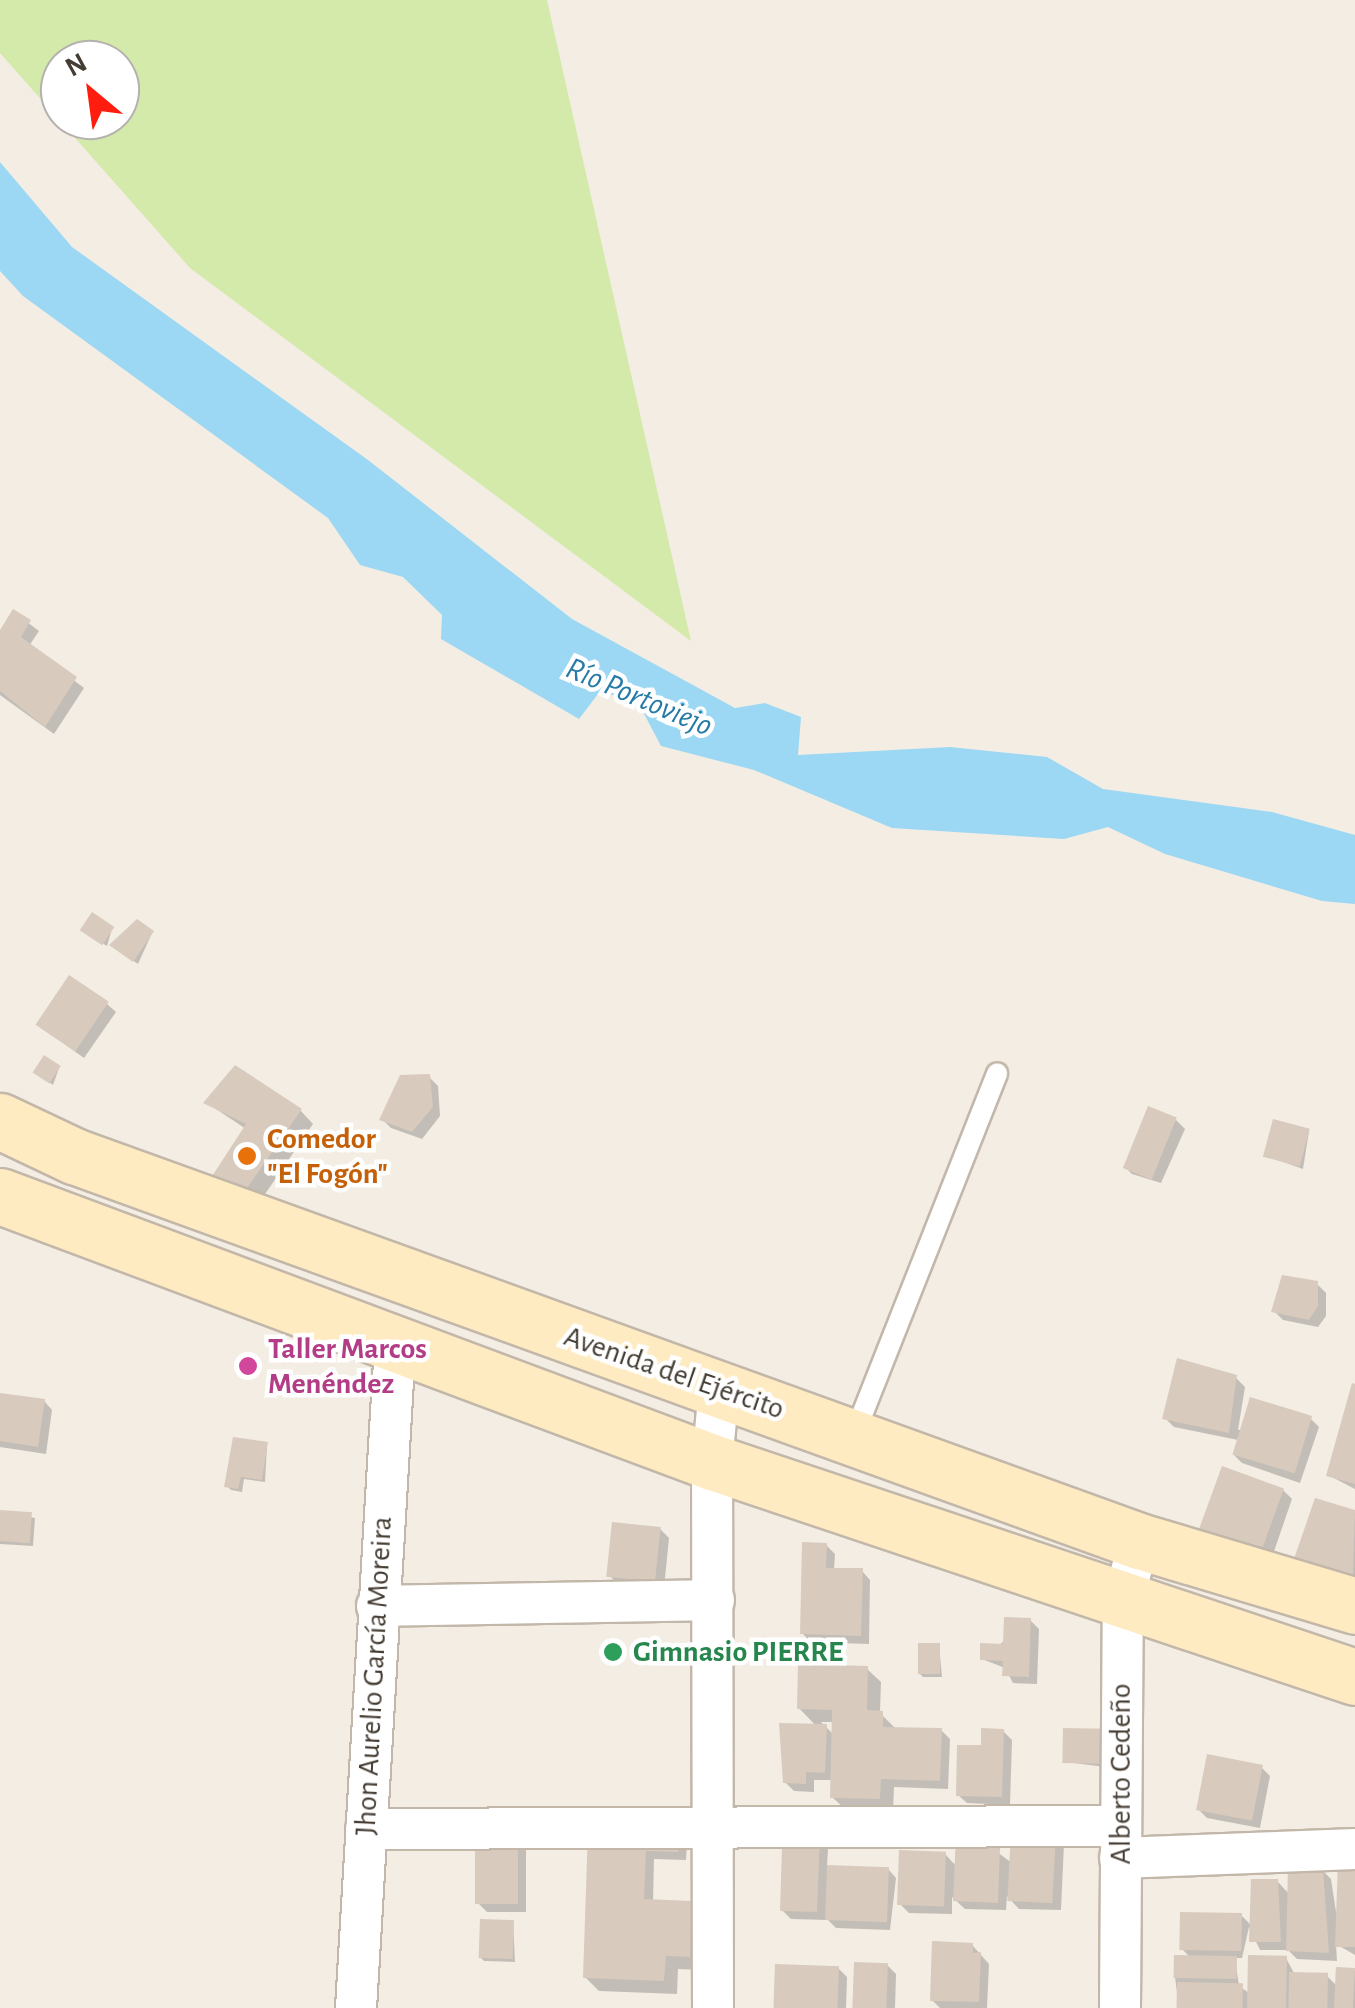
<!DOCTYPE html>
<html>
<head>
<meta charset="utf-8">
<style>
	body { margin:0 }
	#map { position:relative; width:1355px; height:2008px; overflow:hidden; background:#f3ede4; font-family:"Alegreya Sans",sans-serif }
	div>[style] { position:absolute }
	.green>* { inset:0; background:#d3eaaa }
	.water>* { inset:0; background:#9cd8f3 }
	.shadow>* { inset:0; background:#0003 }
	.building>* { inset:0; background:#d8cabc; transform-origin:0 0 }
	.roads { filter:drop-shadow(2px 0 #c2b7a9) drop-shadow(-2px 0 #c2b7a9) drop-shadow(0 2px #c2b7a9) drop-shadow(0 -2px #c2b7a9) }
	.service>* { height:20px; margin:-10px; padding:0 10px; transform-origin:10px; border-radius:10px; background:#fff }
	.minor>* { height:40px; margin:-20px; padding:0 20px; transform-origin:20px; border-radius:20px; background:#fff }
	.secondary>* { height:55px; margin:-27.5px; padding:0 27.5px; transform-origin:27.5px; border-radius:27.5px; background:#ffebc2 }
	.dots>* { width:28px; height:28px; translate:-50% -50%; box-sizing:border-box; border:5px solid #fff; border-radius:50% }
	span { translate:-50% -50%; white-space:nowrap; text-align:center; line-height:1.15; -webkit-text-stroke:9px #fff; paint-order:stroke }
	.food-label { font-size:30px; color:#c56008; font-weight:700 }
	.left { translate:0 -50%; text-align:left }
	.hotel-label { font-size:30px; color:#b23c85; font-weight:700 }
	.street-label { font-size:30px; color:#453d34 }
	.leisure-label { font-size:30px; color:#27864d; font-weight:700 }
	.water-label { font-size:32px; color:#267ba6; font-style:italic }
	.north { position:absolute; left:40px; top:40px; width:100px; height:100px; box-sizing:border-box; background:#fff; border:2px solid #b5b1ae; border-radius:50%; rotate:331deg; font-size:28px; font-weight:700; line-height:40px; text-align:center; color:#453d34 }
	.north::after { content:''; display:block; margin:auto; width:35px; height:45px; background:#ff1d0f; clip-path:polygon(50% 0,100% 100%,50% 72%,0 100%) }
</style>
</head>
<body>
<div id="map">
	<div class="green">
		<i style="clip-path:polygon(evenodd,0 0,547px 0,691px 641px,190px 268px,0 53px,0 0,60px 60px,120px 60px,120px 120px,60px 120px,60px 60px)"></i>
	</div>
	<div class="water">
		<i style="clip-path:polygon(0 162px,72px 247px,368px 460px,572px 619px,735px 708px,765px 703px,801px 717px,798px 755px,950px 747px,1047px 757px,1103px 789px,1272px 812px,1355px 835px,1355px 904px,1322px 901px,1165px 854px,1108px 827px,1064px 839px,892px 828px,754px 770px,661px 746px,641px 708px,601px 690px,579px 719px,441px 639px,442px 615px,403px 577px,360px 565px,328px 518px,23px 296px,0 271px)"></i>
	</div>
	<div class="shadow">
		<i style="clip-path:polygon(14px 612px,39px 631px,29px 646px,84px 688px,54px 734px,0 695px,0 635px)"></i>
		<i style="clip-path:polygon(112px 929px,107px 946px,87px 933px)"></i>
		<i style="clip-path:polygon(152px 933px,138px 964px,115px 948px)"></i>
		<i style="clip-path:polygon(107px 1004px,116px 1012px,84px 1058px,38px 1025px)"></i>
		<i style="clip-path:polygon(59px 1068px,53px 1085px,39px 1075px)"></i>
		<i style="clip-path:polygon(429px 1077px,438px 1086px,440px 1116px,422px 1139px,391px 1128px,382px 1119px)"></i>
		<i style="clip-path:polygon(207px 1103px,300px 1110px,313px 1124px,250px 1216px,222px 1200px,246px 1129px)"></i>
		<i style="clip-path:polygon(1176px 1120px,1185px 1129px,1161px 1183px,1132px 1174px,1125px 1167px)"></i>
		<i style="clip-path:polygon(1309px 1131px,1303px 1169px,1264px 1155px)"></i>
		<i style="clip-path:polygon(1317px 1284px,1326px 1293px,1326px 1316px,1318px 1327px,1283px 1320px,1274px 1311px)"></i>
		<i style="clip-path:polygon(1236px 1378px,1245px 1387px,1238px 1430px,1310px 1418px,1319px 1427px,1300px 1483px,1242px 1463px,1233px 1454px,1238px 1440px,1174px 1427px,1165px 1418px)"></i>
		<i style="clip-path:polygon(1355px 1386px,1355px 1489px,1328px 1475px)"></i>
		<i style="clip-path:polygon(0 1395px,44px 1401px,52px 1410px,46px 1454px,0 1447px)"></i>
		<i style="clip-path:polygon(267px 1445px,265px 1482px,244px 1479px,242px 1492px,231px 1490px,227px 1486px)"></i>
		<i style="clip-path:polygon(1283px 1490px,1292px 1499px,1271px 1560px,1211px 1540px)"></i>
		<i style="clip-path:polygon(1317px 1501px,1355px 1513px,1355px 1580px,1306px 1567px,1297px 1558px)"></i>
		<i style="clip-path:polygon(0 1512px,35px 1518px,33px 1546px,0 1544px)"></i>
		<i style="clip-path:polygon(660px 1529px,669px 1538px,664px 1588px,619px 1585px,610px 1576px)"></i>
		<i style="clip-path:polygon(826px 1545px,835px 1554px,834px 1570px,862px 1571px,870px 1580px,869px 1644px,811px 1642px,802px 1633px)"></i>
		<i style="clip-path:polygon(1030px 1620px,1039px 1629px,1037px 1684px,1013px 1683px,1005px 1668px,982px 1659px)"></i>
		<i style="clip-path:polygon(939px 1646px,942px 1677px,923px 1677px,919px 1673px)"></i>
		<i style="clip-path:polygon(evenodd,867px 1669px,881px 1682px,880px 1713px,896px 1729px,941px 1730px,950px 1739px,948px 1789px,894px 1787px,893px 1811px,846px 1810px,832px 1797px,833px 1780px,814px 1780px,814px 1792px,794px 1791px,785px 1782px,817px 1727px,799px 1708px,867px 1669px,821px 1722px,835px 1722px,834px 1735px,821px 1722px)"></i>
		<i style="clip-path:polygon(1003px 1731px,1012px 1740px,1010px 1805px,967px 1803px,958px 1795px)"></i>
		<i style="clip-path:polygon(1103px 1731px,1106px 1767px,1065px 1762px)"></i>
		<i style="clip-path:polygon(1261px 1767px,1270px 1776px,1260px 1828px,1207px 1818px,1198px 1809px)"></i>
		<i style="clip-path:polygon(591px 1832px,687px 1844px,686px 1860px,654px 1859px,653px 1902px,691px 1903px,704px 1917px,702px 1970px,678px 1969px,677px 1994px,599px 1991px,585px 1977px)"></i>
		<i style="clip-path:polygon(1013px 1833px,1064px 1844px,1061px 1910px,1019px 1909px,1007px 1896px,1006px 1910px,965px 1909px,952px 1897px,952px 1914px,909px 1913px,900px 1904px,945px 1854px,957px 1867px,978px 1838px,1012px 1863px)"></i>
		<i style="clip-path:polygon(478px 1840px,526px 1848px,526px 1912px,487px 1912px,478px 1903px)"></i>
		<i style="clip-path:polygon(819px 1840px,828px 1849px,827px 1867px,888px 1869px,896px 1878px,890px 1930px,836px 1928px,828px 1920px,791px 1919px,782px 1910px,804px 1850px)"></i>
		<i style="clip-path:polygon(1355px 1864px,1355px 1955px,1336px 1944px,1337px 1961px,1297px 1959px,1288px 1950px,1260px 1950px,1249px 1927px,1242px 1958px,1235px 1958px,1239px 1986px,1249px 1993px,1286px 1958px,1295px 1975px,1327px 1976px,1338px 1987px,1355px 1970px,1355px 2008px,1179px 2008px,1175px 1977px,1191px 1958px,1182px 1949px,1241px 1915px,1252px 1926px,1277px 1881px,1290px 1895px,1322px 1870px,1331px 1879px,1338px 1925px)"></i>
		<i style="clip-path:polygon(513px 1923px,515px 1962px,484px 1961px,480px 1957px)"></i>
		<i style="clip-path:polygon(972px 1945px,989px 1964px,987px 2008px,940px 2008px,932px 2000px)"></i>
		<i style="clip-path:polygon(887px 1965px,896px 1974px,895px 2008px,855px 2008px)"></i>
		<i style="clip-path:polygon(777px 1966px,838px 1968px,847px 1977px,846px 2008px,775px 2008px)"></i>
	</div>
	<div class="building">
		<i style="clip-path:polygon(13px 609px,31px 620px,21px 637px,77px 677px,45px 727px,0 691px,0 630px)"></i>
		<i style="left:92px;top:912px;width:27px;height:22px;rotate:34deg"></i>
		<i style="clip-path:polygon(137px 919px,154px 931px,133px 962px,109px 945px)"></i>
		<i style="left:69px;top:975px;width:48px;height:60px;rotate:34deg"></i>
		<i style="left:44px;top:1055px;width:20px;height:21px;rotate:33deg"></i>
		<i style="clip-path:polygon(235px 1065px,302px 1109px,236px 1204px,205px 1187px,246px 1124px,203px 1103px)"></i>
		<i style="clip-path:polygon(430px 1074px,433px 1107px,412px 1132px,379px 1120px,400px 1075px)"></i>
		<i style="left:1148px;top:1106px;width:31px;height:67px;rotate:22deg"></i>
		<i style="left:1273px;top:1119px;width:38px;height:39px;rotate:15deg"></i>
		<i style="clip-path:polygon(1282px 1275px,1318px 1281px,1318px 1306px,1309px 1320px,1271px 1312px)"></i>
		<i style="clip-path:polygon(1177px 1358px,1237px 1375px,1229px 1433px,1162px 1419px)"></i>
		<i style="clip-path:polygon(1352px 1383px,1355px 1384px,1355px 1484px,1326px 1476px)"></i>
		<i style="clip-path:polygon(0 1393px,45px 1399px,38px 1447px,0 1441px)"></i>
		<i style="left:1250px;top:1397px;width:65px;height:60px;rotate:17deg"></i>
		<i style="clip-path:polygon(233px 1437px,268px 1442px,262px 1480px,241px 1477px,238px 1489px,224px 1487px)"></i>
		<i style="left:1222px;top:1466px;width:66px;height:70px;rotate:20deg"></i>
		<i style="clip-path:polygon(1315px 1498px,1355px 1510px,1353px 1575px,1294px 1559px)"></i>
		<i style="left:0;top:1510px;width:32px;height:31px;rotate:4deg"></i>
		<i style="left:612px;top:1522px;width:49px;height:55px;rotate:6deg"></i>
		<i style="clip-path:polygon(802px 1542px,827px 1543px,826px 1568px,863px 1568px,861px 1636px,800px 1634px)"></i>
		<i style="clip-path:polygon(1004px 1617px,1031px 1618px,1029px 1677px,1002px 1676px,1003px 1661px,980px 1660px,980px 1643px,1003px 1644px)"></i>
		<i style="left:918px;top:1643px;width:22px;height:31px"></i>
		<i style="clip-path:polygon(798px 1664px,868px 1666px,867px 1710px,883px 1711px,883px 1727px,942px 1728px,940px 1781px,881px 1779px,880px 1799px,830px 1798px,832px 1710px,797px 1709px)"></i>
		<i style="clip-path:polygon(779px 1723px,827px 1724px,825px 1773px,806px 1772px,806px 1784px,783px 1783px)"></i>
		<i style="clip-path:polygon(981px 1728px,1004px 1729px,1002px 1797px,956px 1796px,957px 1745px,981px 1745px)"></i>
		<i style="left:1063px;top:1728px;width:41px;height:35px;rotate:1deg"></i>
		<i style="left:1207px;top:1754px;width:57px;height:57px;rotate:11deg"></i>
		<i style="clip-path:polygon(588px 1830px,679px 1833px,678px 1852px,646px 1851px,644px 1899px,692px 1901px,690px 1957px,666px 1956px,664px 1981px,583px 1978px)"></i>
		<i style="left:1011px;top:1831px;width:45px;height:70px;rotate:3deg"></i>
		<i style="clip-path:polygon(956px 1835px,979px 1835px,979px 1847px,1000px 1848px,998px 1903px,953px 1901px)"></i>
		<i style="left:475px;top:1837px;width:43px;height:67px"></i>
		<i style="clip-path:polygon(803px 1837px,820px 1838px,817px 1912px,780px 1911px,782px 1847px,802px 1848px)"></i>
		<i style="left:899px;top:1850px;width:47px;height:55px;rotate:2deg"></i>
		<i style="clip-path:polygon(1338px 1861px,1355px 1862px,1355px 1947px,1335px 1947px)"></i>
		<i style="left:827px;top:1865px;width:62px;height:55px;rotate:2deg"></i>
		<i style="clip-path:polygon(1288px 1867px,1323px 1868px,1329px 1953px,1286px 1951px)"></i>
		<i style="clip-path:polygon(1251px 1879px,1278px 1879px,1281px 1942px,1249px 1942px)"></i>
		<i style="left:1180px;top:1912px;width:62px;height:38px;rotate:1deg"></i>
		<i style="left:480px;top:1919px;width:34px;height:39px;rotate:2deg"></i>
		<i style="clip-path:polygon(932px 1941px,973px 1943px,973px 1953px,981px 1952px,979px 2002px,930px 2001px)"></i>
		<i style="left:1174px;top:1955px;width:63px;height:23px;rotate:1deg"></i>
		<i style="left:1248px;top:1955px;width:39px;height:53px;rotate:1deg"></i>
		<i style="left:854px;top:1962px;width:34px;height:46px;rotate:2deg"></i>
		<i style="left:775px;top:1964px;width:64px;height:44px;rotate:2deg"></i>
		<i style="left:1336px;top:1967px;width:19px;height:41px;rotate:3deg"></i>
		<i style="left:1289px;top:1972px;width:39px;height:36px;rotate:1deg"></i>
		<i style="left:1177px;top:1982px;width:66px;height:26px;rotate:1deg"></i>
	</div>
	<div class="roads">
		<div class="service">
			<i style="left:854px;top:1435px;width:389px;rotate:-68.4deg"></i>
		</div>
		<div class="minor">
			<i style="left:377px;top:1606px;width:337px;rotate:-1deg"></i>
			<i style="left:366px;top:1829px;width:753px;rotate:-0.23deg"></i>
			<i style="left:1120px;top:1858px;width:235px;rotate:-2.2deg"></i>
			<i style="left:356px;top:2008px;width:664px;rotate:-86.63deg"></i>
			<i style="left:713px;top:2008px;width:546px;rotate:-90.1deg"></i>
			<i style="left:712px;top:1462px;width:73px;rotate:-84.5deg"></i>
			<i style="left:1120px;top:2008px;width:406px;rotate:-89.6deg"></i>
			<i style="left:1123px;top:1602px;width:63px;rotate:-75.3deg"></i>
		</div>
		<div class="secondary">
			<i style="left:0;top:1121px;width:82px;rotate:25.3deg"></i>
			<i style="left:74px;top:1156px;width:1132px;rotate:19.88deg"></i>
			<i style="left:1139px;top:1541px;width:226px;rotate:16.7deg"></i>
			<i style="left:0;top:1196px;width:760px;rotate:20.49deg"></i>
			<i style="left:712px;top:1462px;width:678px;rotate:18.49deg"></i>
		</div>
	</div>
	<div class="dots">
		<i style="left:247px;top:1156px;background:#e8710a"></i>
		<i style="left:248px;top:1366px;background:#d1479c"></i>
		<i style="left:613px;top:1652px;background:#2e9e5b"></i>
	</div>
	<div class="food-label">
		<span class="left" style="left:267px;top:1156px">Comedor<br>"El Fogón"</span>
	</div>
	<div class="hotel-label">
		<span class="left" style="left:268px;top:1366px">Taller Marcos<br>Menéndez</span>
	</div>
	<div class="street-label">
		<span style="left:674px;top:1373px;rotate:19deg">Avenida del Ejército</span>
		<span style="left:374px;top:1676px;rotate:-87deg">Jhon Aurelio García Moreira</span>
		<span style="left:1121px;top:1774px;rotate:-90deg">Alberto Cedeño</span>
	</div>
	<div class="leisure-label">
		<span class="left" style="left:633px;top:1652px">Gimnasio PIERRE</span>
	</div>
	<div class="water-label">
		<span style="left:639px;top:697px;rotate:23deg">Río Portoviejo</span>
	</div>
	<div class="north">N</div>
</div>
</body>
</html>
